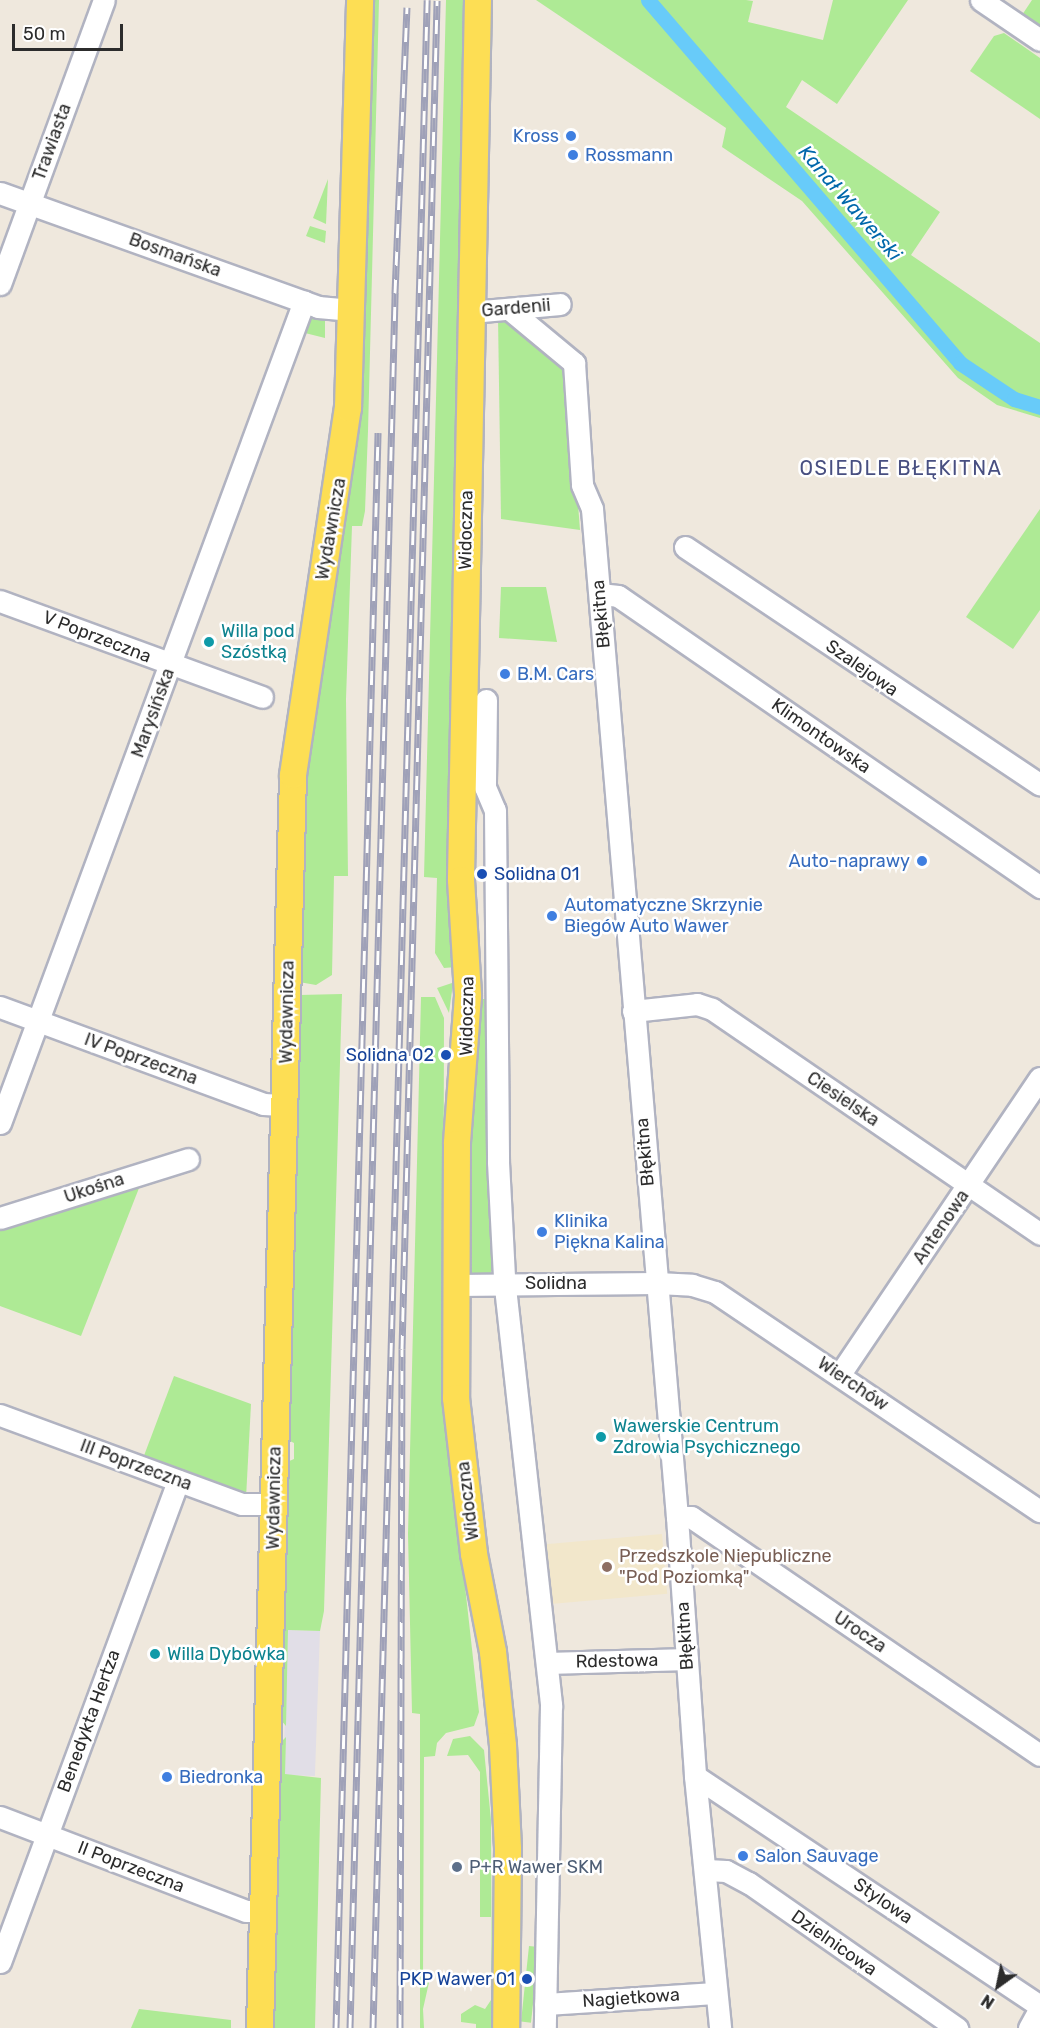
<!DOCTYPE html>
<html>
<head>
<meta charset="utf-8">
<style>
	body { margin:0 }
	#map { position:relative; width:1040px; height:2028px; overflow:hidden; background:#efe8dd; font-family:Rubik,sans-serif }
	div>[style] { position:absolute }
	.industrial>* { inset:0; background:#e1dee7; transform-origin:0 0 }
	.education>* { inset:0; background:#f2e7cb; transform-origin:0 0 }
	.green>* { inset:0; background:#aeea95; transform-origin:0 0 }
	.canal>* { height:15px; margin:-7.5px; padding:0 7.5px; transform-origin:7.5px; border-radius:7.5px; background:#68cbf9 }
	.roads { filter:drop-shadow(2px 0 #b1b3c1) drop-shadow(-2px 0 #b1b3c1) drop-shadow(0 2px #b1b3c1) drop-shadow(0 -2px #b1b3c1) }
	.minor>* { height:21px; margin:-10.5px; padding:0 10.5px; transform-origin:10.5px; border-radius:10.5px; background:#fff }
	.major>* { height:26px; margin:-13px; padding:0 13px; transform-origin:13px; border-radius:13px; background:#fdde54 }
	.rail>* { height:7px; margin-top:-3.5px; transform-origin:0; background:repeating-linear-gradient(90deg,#fff 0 14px,#9fa1b8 0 28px); box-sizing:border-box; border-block:2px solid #9fa1b8 }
	.dots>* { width:16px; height:16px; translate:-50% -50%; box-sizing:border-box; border:3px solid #fff; border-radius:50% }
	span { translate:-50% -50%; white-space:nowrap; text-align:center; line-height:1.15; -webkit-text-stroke:5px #fff; paint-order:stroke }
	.shop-label { font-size:18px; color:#366cbe }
	.right { translate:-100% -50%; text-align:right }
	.left { translate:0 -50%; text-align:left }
	.street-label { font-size:18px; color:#2c2c2c }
	.culture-label { font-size:18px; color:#0d838f }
	.transit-label { font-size:18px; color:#164399 }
	.education-label { font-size:18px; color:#785e54 }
	.service-label { font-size:18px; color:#4e5e75 }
	.water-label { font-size:20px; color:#0168ab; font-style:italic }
	.neighbourhood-label { font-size:20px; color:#484f81; letter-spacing:1.5px }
	.north { position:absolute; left:968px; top:1956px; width:60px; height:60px; -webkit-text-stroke:4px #fff; paint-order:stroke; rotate:213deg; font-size:16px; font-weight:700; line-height:24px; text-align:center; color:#2c2c2c }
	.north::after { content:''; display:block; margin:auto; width:21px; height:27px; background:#2c2c2c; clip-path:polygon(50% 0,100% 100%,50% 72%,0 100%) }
	.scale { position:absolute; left:12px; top:24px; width:111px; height:27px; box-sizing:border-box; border:3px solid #2c2c2c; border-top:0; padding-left:8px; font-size:18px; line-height:21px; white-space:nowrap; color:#2c2c2c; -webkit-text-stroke:4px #fff; paint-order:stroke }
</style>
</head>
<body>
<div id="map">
	<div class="industrial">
		<i style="left:288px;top:1630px;width:32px;height:145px;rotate:2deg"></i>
	</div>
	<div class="education">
		<i style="left:662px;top:1534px;width:60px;height:117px;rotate:85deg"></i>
	</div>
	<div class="green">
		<i style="clip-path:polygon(372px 0,379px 0,368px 431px,365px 511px,362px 526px,352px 526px,346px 699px,348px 876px,334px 876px,332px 975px,316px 985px,299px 982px,305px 781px,314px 697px,358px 431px)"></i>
		<i style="clip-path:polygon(446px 0,468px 0,456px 967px,444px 968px,435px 953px,437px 878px,424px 877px)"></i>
		<i style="clip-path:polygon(536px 0,746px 0,753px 1px,748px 22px,823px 40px,833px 0,908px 0,837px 104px,802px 80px,786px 107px,940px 212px,911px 255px,1040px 343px,1040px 418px,997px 405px,958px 378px,802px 201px,722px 147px,726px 128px)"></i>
		<i style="clip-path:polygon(1032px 0,1040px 0,1040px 28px,1022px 15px)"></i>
		<i style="clip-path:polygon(1004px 33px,1040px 58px,1040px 119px,970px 71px,994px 36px)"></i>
		<i style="clip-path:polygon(328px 179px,326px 224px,313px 218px)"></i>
		<i style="clip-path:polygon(310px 226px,326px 231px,325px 243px,306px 236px)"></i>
		<i style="clip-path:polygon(311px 314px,325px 315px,325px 338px,301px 332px)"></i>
		<i style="clip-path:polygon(506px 316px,567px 362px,580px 530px,501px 519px,498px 317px)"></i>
		<i style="clip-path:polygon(1040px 509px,1040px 610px,1013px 649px,966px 617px)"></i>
		<i style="clip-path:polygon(501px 587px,546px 587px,557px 642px,499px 638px)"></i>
		<i style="clip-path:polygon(479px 978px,483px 999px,491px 999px,495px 1265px,490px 1274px,474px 1276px,466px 1269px,464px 1164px)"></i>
		<i style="clip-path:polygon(452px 983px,452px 991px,449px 1013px,437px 988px)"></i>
		<i style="clip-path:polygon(342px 994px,324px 1611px,320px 1631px,288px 1630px,286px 1726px,280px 1719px,287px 1462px,294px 1459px,294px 1443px,288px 1440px,299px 995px)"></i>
		<i style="clip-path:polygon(421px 997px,435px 997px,444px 1018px,443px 1388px,479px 1712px,474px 1726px,446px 1733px,437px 1743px,435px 1756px,424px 1757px,423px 1978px,430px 1978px,423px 2009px,424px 2028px,420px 2028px,420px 1714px,412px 1713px,408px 1534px)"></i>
		<i style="clip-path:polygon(141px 1183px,81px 1336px,0 1306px,0 1227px)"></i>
		<i style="clip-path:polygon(174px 1376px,251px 1404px,246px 1498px,142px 1461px)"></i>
		<i style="clip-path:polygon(470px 1736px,484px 1750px,491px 1820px,492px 2028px,476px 2028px,476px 2024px,461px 2022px,461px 2014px,475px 2005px,485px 2009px,491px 2000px,491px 1917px,480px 1917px,480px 1772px,468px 1755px,447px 1756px,453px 1739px)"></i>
		<i style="clip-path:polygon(286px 1737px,285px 1774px,321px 1778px,315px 2028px,272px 2028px,279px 1744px)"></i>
		<i style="left:529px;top:1946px;width:10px;height:76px;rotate:6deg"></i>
		<i style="clip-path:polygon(139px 2009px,231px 2020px,231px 2028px,131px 2028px)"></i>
	</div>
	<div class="canal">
		<i style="left:648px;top:0;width:479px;rotate:49.3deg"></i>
		<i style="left:960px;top:363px;width:65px;rotate:33.7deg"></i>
		<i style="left:1014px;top:399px;width:27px;rotate:17deg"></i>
	</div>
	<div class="roads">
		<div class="minor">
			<i style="left:981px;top:0;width:71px;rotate:34.1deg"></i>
			<i style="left:0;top:193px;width:338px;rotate:19.7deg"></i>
			<i style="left:318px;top:307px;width:34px;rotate:5deg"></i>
			<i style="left:0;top:284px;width:302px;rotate:-69.9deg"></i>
			<i style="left:509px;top:309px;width:85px;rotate:39.7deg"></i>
			<i style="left:574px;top:363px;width:122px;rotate:86.2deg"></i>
			<i style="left:582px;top:485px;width:26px;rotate:67deg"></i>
			<i style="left:592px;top:509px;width:1012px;rotate:85.18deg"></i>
			<i style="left:677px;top:1517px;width:260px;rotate:86deg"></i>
			<i style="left:695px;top:1776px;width:253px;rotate:84.3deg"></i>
			<i style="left:471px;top:312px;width:89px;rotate:-5.1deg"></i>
			<i style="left:685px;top:547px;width:427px;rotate:33.8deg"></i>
			<i style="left:600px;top:594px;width:18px;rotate:6deg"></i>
			<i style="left:618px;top:596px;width:513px;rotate:34.59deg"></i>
			<i style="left:0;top:601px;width:279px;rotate:20.1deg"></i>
			<i style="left:486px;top:700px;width:87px;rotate:90.7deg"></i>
			<i style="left:485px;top:787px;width:25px;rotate:67deg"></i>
			<i style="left:495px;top:810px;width:352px;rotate:89.5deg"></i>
			<i style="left:498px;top:1162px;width:116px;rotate:87deg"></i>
			<i style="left:504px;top:1278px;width:430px;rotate:83.7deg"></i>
			<i style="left:551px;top:1705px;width:323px;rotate:91.1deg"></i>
			<i style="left:0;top:1007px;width:280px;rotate:20.2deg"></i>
			<i style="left:263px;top:1104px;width:21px;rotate:3deg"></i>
			<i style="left:633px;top:1011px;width:64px;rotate:-6.2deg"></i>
			<i style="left:697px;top:1004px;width:16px;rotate:18deg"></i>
			<i style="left:712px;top:1009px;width:398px;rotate:34.4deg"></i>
			<i style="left:0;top:1123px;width:876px;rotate:-69.7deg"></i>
			<i style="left:0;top:1218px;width:197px;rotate:-17.4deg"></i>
			<i style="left:456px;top:1285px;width:201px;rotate:-0.6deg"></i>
			<i style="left:657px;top:1283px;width:35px;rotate:3deg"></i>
			<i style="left:692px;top:1285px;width:24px;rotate:17deg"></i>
			<i style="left:715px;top:1292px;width:392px;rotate:34deg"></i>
			<i style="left:840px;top:1374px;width:357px;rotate:-56deg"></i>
			<i style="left:0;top:1415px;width:258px;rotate:20.2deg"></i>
			<i style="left:242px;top:1504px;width:32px"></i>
			<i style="left:677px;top:1517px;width:14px"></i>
			<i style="left:691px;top:1517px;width:422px;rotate:34.3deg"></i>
			<i style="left:548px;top:1663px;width:139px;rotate:-1.6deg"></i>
			<i style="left:695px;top:1776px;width:415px;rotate:33.7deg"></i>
			<i style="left:0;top:1817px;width:263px;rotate:20.9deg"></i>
			<i style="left:246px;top:1911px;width:17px"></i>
			<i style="left:706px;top:1870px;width:20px;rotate:3deg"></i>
			<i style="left:726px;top:1871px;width:26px;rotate:28deg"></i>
			<i style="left:749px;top:1883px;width:254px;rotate:34.9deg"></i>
			<i style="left:0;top:1962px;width:513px;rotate:-69.69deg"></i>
			<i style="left:545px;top:2004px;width:171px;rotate:-3.7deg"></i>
			<i style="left:1029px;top:2028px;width:23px;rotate:-61deg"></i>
		</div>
		<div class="major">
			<i style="left:478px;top:0;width:880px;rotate:91.11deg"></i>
			<i style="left:461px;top:880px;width:116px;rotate:86.5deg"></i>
			<i style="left:468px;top:996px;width:148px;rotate:94.3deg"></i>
			<i style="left:457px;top:1144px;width:254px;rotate:90.2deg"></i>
			<i style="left:456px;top:1398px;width:157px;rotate:83.4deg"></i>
			<i style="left:474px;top:1554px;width:100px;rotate:79deg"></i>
			<i style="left:493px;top:1652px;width:95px;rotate:83.9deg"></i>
			<i style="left:503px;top:1746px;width:103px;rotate:87.2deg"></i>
			<i style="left:508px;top:1849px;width:179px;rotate:90.6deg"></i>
			<i style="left:260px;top:2028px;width:1253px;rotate:-88.49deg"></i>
			<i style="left:293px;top:775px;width:371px;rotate:-81.5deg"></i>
			<i style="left:348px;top:408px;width:408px;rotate:-88.3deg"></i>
		</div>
	</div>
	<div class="rail">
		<i style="left:336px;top:2028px;width:1596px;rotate:-88.49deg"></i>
		<i style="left:350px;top:2028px;width:1736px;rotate:-88.51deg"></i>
		<i style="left:395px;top:293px;width:286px;rotate:-87.6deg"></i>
		<i style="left:373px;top:2028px;width:2029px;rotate:-88.47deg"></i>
		<i style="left:400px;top:2028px;width:679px;rotate:-89.83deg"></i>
		<i style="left:402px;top:1349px;width:1349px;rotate:-88.51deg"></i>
	</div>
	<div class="dots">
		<i style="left:571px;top:136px;background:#3f7fe0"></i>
		<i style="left:573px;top:155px;background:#3f7fe0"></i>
		<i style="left:209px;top:642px;background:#0f9aa8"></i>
		<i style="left:505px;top:674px;background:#3f7fe0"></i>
		<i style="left:922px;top:861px;background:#3f7fe0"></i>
		<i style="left:482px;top:874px;background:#1a4fb4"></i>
		<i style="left:552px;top:916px;background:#3f7fe0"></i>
		<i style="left:446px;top:1055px;background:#1a4fb4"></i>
		<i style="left:542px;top:1232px;background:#3f7fe0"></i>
		<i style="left:601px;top:1437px;background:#0f9aa8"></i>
		<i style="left:607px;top:1567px;background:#8d6e63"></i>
		<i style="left:155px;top:1654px;background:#0f9aa8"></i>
		<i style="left:167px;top:1777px;background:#3f7fe0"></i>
		<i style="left:743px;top:1856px;background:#3f7fe0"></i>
		<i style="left:457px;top:1867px;background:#5c6f8a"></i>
		<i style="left:527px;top:1979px;background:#1a4fb4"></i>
	</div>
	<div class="shop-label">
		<span class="right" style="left:559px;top:136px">Kross</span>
		<span class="left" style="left:585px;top:155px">Rossmann</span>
		<span class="left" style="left:517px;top:674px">B.M. Cars</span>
		<span class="right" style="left:910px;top:861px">Auto-naprawy</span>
		<span class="left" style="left:564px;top:916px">Automatyczne Skrzynie<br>Biegów Auto Wawer</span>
		<span class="left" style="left:554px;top:1232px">Klinika<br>Piękna Kalina</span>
		<span class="left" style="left:179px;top:1777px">Biedronka</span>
		<span class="left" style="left:755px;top:1856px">Salon Sauvage</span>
	</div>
	<div class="street-label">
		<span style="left:52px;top:142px;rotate:-70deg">Trawiasta</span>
		<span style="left:175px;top:255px;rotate:20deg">Bosmańska</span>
		<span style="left:516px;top:308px;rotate:-5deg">Gardenii</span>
		<span style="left:331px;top:529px;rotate:-80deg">Wydawnicza</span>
		<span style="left:466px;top:530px;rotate:-89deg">Widoczna</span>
		<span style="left:601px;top:614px;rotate:-95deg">Błękitna</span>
		<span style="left:97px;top:637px;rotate:21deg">V Poprzeczna</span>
		<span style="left:862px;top:668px;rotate:35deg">Szalejowa</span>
		<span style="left:153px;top:713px;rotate:-70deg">Marysińska</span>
		<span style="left:821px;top:736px;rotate:35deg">Klimontowska</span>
		<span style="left:287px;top:1012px;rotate:-89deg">Wydawnicza</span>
		<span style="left:467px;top:1016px;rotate:-89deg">Widoczna</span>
		<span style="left:141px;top:1059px;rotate:20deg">IV Poprzeczna</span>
		<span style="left:843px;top:1099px;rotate:34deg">Ciesielska</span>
		<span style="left:645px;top:1152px;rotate:-95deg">Błękitna</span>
		<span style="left:94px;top:1188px;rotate:-18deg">Ukośna</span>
		<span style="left:941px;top:1227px;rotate:-56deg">Antenowa</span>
		<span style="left:556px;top:1283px">Solidna</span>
		<span style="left:853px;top:1384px;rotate:34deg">Wierchów</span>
		<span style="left:136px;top:1465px;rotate:20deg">III Poprzeczna</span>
		<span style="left:274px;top:1498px;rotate:-89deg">Wydawnicza</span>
		<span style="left:468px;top:1501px;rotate:-97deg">Widoczna</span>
		<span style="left:860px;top:1632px;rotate:34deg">Urocza</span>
		<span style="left:685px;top:1636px;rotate:-94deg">Błękitna</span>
		<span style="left:617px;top:1661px;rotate:-1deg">Rdestowa</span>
		<span style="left:89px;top:1721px;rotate:-70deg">Benedykta Hertza</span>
		<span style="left:131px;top:1867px;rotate:21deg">II Poprzeczna</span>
		<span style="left:883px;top:1901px;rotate:34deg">Stylowa</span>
		<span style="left:834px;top:1943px;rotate:35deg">Dzielnicowa</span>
		<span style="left:631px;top:1998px;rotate:-4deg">Nagietkowa</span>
	</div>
	<div class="culture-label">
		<span class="left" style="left:221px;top:642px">Willa pod<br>Szóstką</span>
		<span class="left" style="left:613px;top:1437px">Wawerskie Centrum<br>Zdrowia Psychicznego</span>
		<span class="left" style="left:167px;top:1654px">Willa Dybówka</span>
	</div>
	<div class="transit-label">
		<span class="left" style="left:494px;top:874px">Solidna 01</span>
		<span class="right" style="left:434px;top:1055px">Solidna 02</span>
		<span class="right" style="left:515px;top:1979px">PKP Wawer 01</span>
	</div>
	<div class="education-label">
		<span class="left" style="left:619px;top:1567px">Przedszkole Niepubliczne<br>"Pod Poziomką"</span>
	</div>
	<div class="service-label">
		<span class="left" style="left:469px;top:1867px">P+R Wawer SKM</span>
	</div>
	<div class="water-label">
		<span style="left:850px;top:203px;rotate:49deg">Kanał Wawerski</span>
	</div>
	<div class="neighbourhood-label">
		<span style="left:901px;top:468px">OSIEDLE BŁĘKITNA</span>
	</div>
	<div class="north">N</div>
	<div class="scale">50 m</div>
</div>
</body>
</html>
